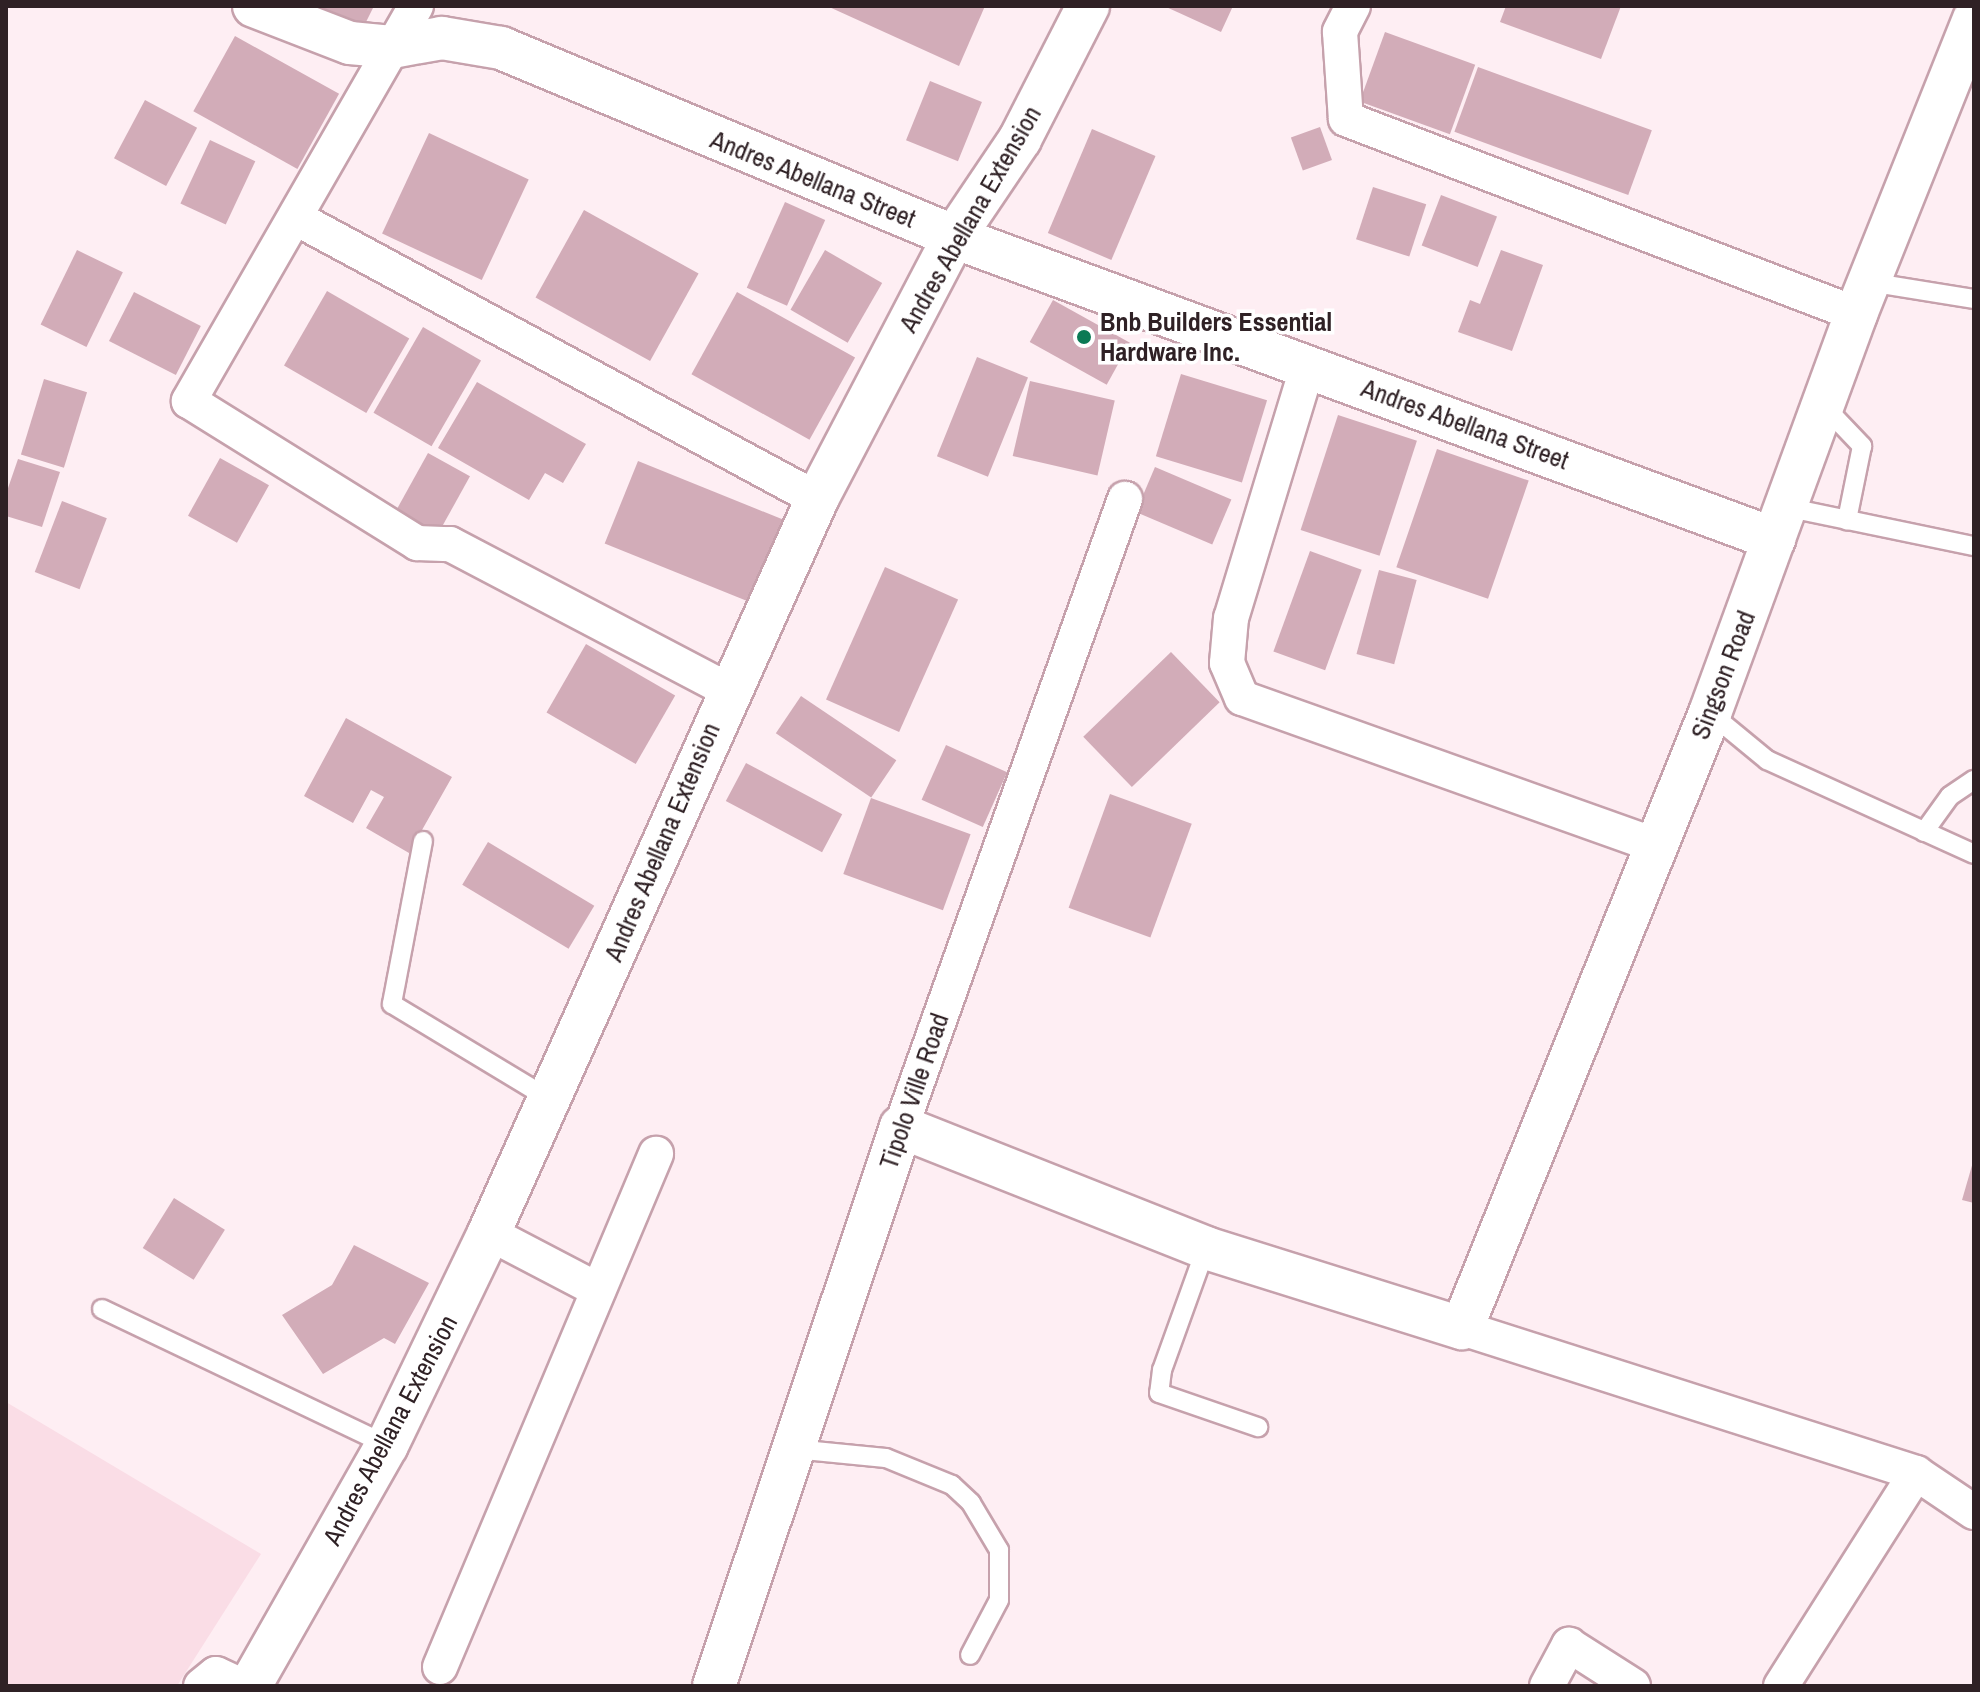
<!DOCTYPE html>
<html>
<head>
<meta charset="utf-8">
<style>
	body { margin:0 }
	#map { position:relative; width:1980px; height:1692px; overflow:hidden; background:#feeef3; font-family:"Archivo Narrow",sans-serif }
	div>[style] { position:absolute }
	.built>* { inset:0; background:#fadde6 }
	.building>* { inset:0; background:#d2acb8; transform-origin:0 0 }
	.roads { filter:drop-shadow(2px 0 #c6a1ac) drop-shadow(-2px 0 #c6a1ac) drop-shadow(0 2px #c6a1ac) drop-shadow(0 -2px #c6a1ac) }
	.service>* { height:18px; margin:-9px; padding:0 9px; transform-origin:9px; border-radius:9px; background:#fff }
	.minor>* { height:34px; margin:-17px; padding:0 17px; transform-origin:17px; border-radius:17px; background:#fff }
	.tertiary>* { height:42px; margin:-21px; padding:0 21px; transform-origin:21px; border-radius:21px; background:#fff }
	.dots>* { width:22px; height:22px; translate:-50% -50%; box-sizing:border-box; border:4px solid #fff; border-radius:50% }
	span { translate:-50% -50%; white-space:nowrap; text-align:center; line-height:1.15; -webkit-text-stroke:7px #fff; paint-order:stroke }
	.street-label { font-size:26px; color:#2f2125 }
	.poi-label { font-size:26px; color:#2f2125; font-weight:700 }
	.left { translate:0 -50%; text-align:left }
	.frame { position:absolute; inset:0; border:8px solid #2f2125; pointer-events:none }
</style>
</head>
<body>
<div id="map">
	<div class="built">
		<i style="clip-path:polygon(6px 1402px,261px 1554px,177px 1686px,6px 1686px)"></i>
	</div>
	<div class="building">
		<i style="clip-path:polygon(315px 6px,374px 6px,362px 30px)"></i>
		<i style="clip-path:polygon(827px 6px,985px 6px,959px 66px)"></i>
		<i style="clip-path:polygon(1164px 6px,1233px 6px,1221px 32px)"></i>
		<i style="clip-path:polygon(1506px 6px,1621px 6px,1601px 59px,1500px 22px)"></i>
		<i style="left:1385px;top:32px;width:96px;height:74px;rotate:20deg"></i>
		<i style="left:235px;top:36px;width:119px;height:86px;rotate:29deg"></i>
		<i style="left:1478px;top:67px;width:185px;height:69px;rotate:20deg"></i>
		<i style="left:930px;top:81px;width:56px;height:64px;rotate:22deg"></i>
		<i style="left:145px;top:100px;width:59px;height:66px;rotate:28deg"></i>
		<i style="left:1320px;top:127px;width:35px;height:31px;rotate:70deg"></i>
		<i style="left:1092px;top:129px;width:69px;height:113px;rotate:23deg"></i>
		<i style="left:429px;top:133px;width:110px;height:111px;rotate:25deg"></i>
		<i style="left:210px;top:140px;width:50px;height:70px;rotate:25deg"></i>
		<i style="left:1373px;top:187px;width:56px;height:55px;rotate:18deg"></i>
		<i style="left:1441px;top:195px;width:60px;height:54px;rotate:21deg"></i>
		<i style="left:785px;top:202px;width:44px;height:94px;rotate:24deg"></i>
		<i style="left:584px;top:210px;width:131px;height:100px;rotate:29deg"></i>
		<i style="left:77px;top:250px;width:51px;height:83px;rotate:26deg"></i>
		<i style="left:825px;top:250px;width:66px;height:69px;rotate:30deg"></i>
		<i style="clip-path:polygon(1501px 250px,1543px 265px,1512px 351px,1458px 332px,1470px 300px,1480px 304px)"></i>
		<i style="left:327px;top:291px;width:95px;height:86px;rotate:30deg"></i>
		<i style="left:134px;top:292px;width:75px;height:55px;rotate:27deg"></i>
		<i style="left:737px;top:292px;width:135px;height:94px;rotate:29deg"></i>
		<i style="left:1053px;top:300px;width:88px;height:48px;rotate:29deg"></i>
		<i style="left:423px;top:327px;width:67px;height:99px;rotate:30deg"></i>
		<i style="left:977px;top:357px;width:55px;height:107px;rotate:22deg"></i>
		<i style="left:1181px;top:374px;width:90px;height:86px;rotate:17deg"></i>
		<i style="left:44px;top:379px;width:45px;height:79px;rotate:17deg"></i>
		<i style="left:1030px;top:381px;width:87px;height:77px;rotate:13deg"></i>
		<i style="clip-path:polygon(477px 382px,586px 444px,563px 483px,545px 473px,529px 500px,438px 448px)"></i>
		<i style="left:1338px;top:415px;width:83px;height:121px;rotate:18deg"></i>
		<i style="left:1437px;top:449px;width:97px;height:125px;rotate:19deg"></i>
		<i style="left:428px;top:453px;width:48px;height:73px;rotate:29deg"></i>
		<i style="left:220px;top:458px;width:56px;height:66px;rotate:29deg"></i>
		<i style="clip-path:polygon(18px 459px,60px 472px,42px 527px,6px 516px,6px 494px)"></i>
		<i style="left:638px;top:461px;width:157px;height:89px;rotate:22deg"></i>
		<i style="left:1155px;top:467px;width:83px;height:49px;rotate:23deg"></i>
		<i style="left:62px;top:501px;width:48px;height:76px;rotate:21deg"></i>
		<i style="left:1310px;top:551px;width:55px;height:107px;rotate:20deg"></i>
		<i style="left:885px;top:567px;width:80px;height:145px;rotate:24deg"></i>
		<i style="left:1379px;top:570px;width:39px;height:87px;rotate:15deg"></i>
		<i style="left:586px;top:644px;width:103px;height:79px;rotate:30deg"></i>
		<i style="left:1171px;top:652px;width:70px;height:122px;rotate:46deg"></i>
		<i style="left:801px;top:696px;width:115px;height:45px;rotate:34deg"></i>
		<i style="clip-path:polygon(346px 718px,452px 777px,409px 853px,366px 828px,384px 797px,371px 790px,353px 823px,304px 796px)"></i>
		<i style="left:946px;top:745px;width:67px;height:60px;rotate:24deg"></i>
		<i style="left:746px;top:763px;width:109px;height:43px;rotate:28deg"></i>
		<i style="left:1110px;top:794px;width:87px;height:121px;rotate:20deg"></i>
		<i style="left:871px;top:798px;width:106px;height:81px;rotate:20deg"></i>
		<i style="left:488px;top:842px;width:124px;height:50px;rotate:31deg"></i>
		<i style="clip-path:polygon(1973px 1162px,1974px 1162px,1974px 1203px,1962px 1200px)"></i>
		<i style="left:174px;top:1198px;width:60px;height:59px;rotate:32deg"></i>
		<i style="clip-path:polygon(354px 1245px,429px 1283px,395px 1344px,384px 1338px,323px 1374px,282px 1315px,332px 1285px)"></i>
	</div>
	<div class="roads">
		<div class="service">
			<i style="left:1869px;top:282px;width:106px;rotate:9.2deg"></i>
			<i style="left:1823px;top:405px;width:57px;rotate:46.4deg"></i>
			<i style="left:1862px;top:446px;width:76px;rotate:101.5deg"></i>
			<i style="left:1785px;top:507px;width:193px;rotate:11.7deg"></i>
			<i style="left:1710px;top:713px;width:74px;rotate:39.5deg"></i>
			<i style="left:1767px;top:760px;width:227px;rotate:24.4deg"></i>
			<i style="left:1924px;top:832px;width:44px;rotate:-54.2deg"></i>
			<i style="left:1950px;top:796px;width:29px;rotate:-34deg"></i>
			<i style="left:423px;top:841px;width:166px;rotate:100.8deg"></i>
			<i style="left:392px;top:1004px;width:186px;rotate:31.1deg"></i>
			<i style="left:1206px;top:1248px;width:130px;rotate:109.8deg"></i>
			<i style="left:1162px;top:1370px;width:23px;rotate:97deg"></i>
			<i style="left:1159px;top:1393px;width:105px;rotate:19deg"></i>
			<i style="left:102px;top:1309px;width:316px;rotate:25.5deg"></i>
			<i style="left:794px;top:1449px;width:92px;rotate:5.6deg"></i>
			<i style="left:886px;top:1458px;width:71px;rotate:22.2deg"></i>
			<i style="left:952px;top:1485px;width:26px;rotate:43deg"></i>
			<i style="left:971px;top:1503px;width:55px;rotate:59.2deg"></i>
			<i style="left:999px;top:1550px;width:50px;rotate:90deg"></i>
			<i style="left:999px;top:1600px;width:62px;rotate:117.8deg"></i>
		</div>
		<div class="minor">
			<i style="left:416px;top:6px;width:456px;rotate:119.9deg"></i>
			<i style="left:189px;top:401px;width:269px;rotate:31.9deg"></i>
			<i style="left:417px;top:543px;width:33px;rotate:2deg"></i>
			<i style="left:450px;top:544px;width:314px;rotate:27.7deg"></i>
			<i style="left:1353px;top:6px;width:29px;rotate:117deg"></i>
			<i style="left:1340px;top:32px;width:87px;rotate:86.1deg"></i>
			<i style="left:1346px;top:119px;width:546px;rotate:20.92deg"></i>
			<i style="left:296px;top:218px;width:592px;rotate:28.34deg"></i>
			<i style="left:1308px;top:365px;width:264px;rotate:106.9deg"></i>
			<i style="left:1231px;top:618px;width:45px;rotate:95.1deg"></i>
			<i style="left:1227px;top:663px;width:38px;rotate:67deg"></i>
			<i style="left:1242px;top:698px;width:437px;rotate:19.6deg"></i>
			<i style="left:901px;top:1127px;width:667px;rotate:-70.37deg"></i>
			<i style="left:489px;top:1233px;width:123px;rotate:27.6deg"></i>
			<i style="left:1462px;top:1328px;width:477px;rotate:17.7deg"></i>
			<i style="left:1916px;top:1473px;width:70px;rotate:33.9deg"></i>
			<i style="left:440px;top:1667px;width:557px;rotate:-67.17deg"></i>
			<i style="left:201px;top:1686px;width:19px;rotate:-39deg"></i>
			<i style="left:216px;top:1674px;width:29px;rotate:25deg"></i>
			<i style="left:1547px;top:1686px;width:47px;rotate:-61.8deg"></i>
			<i style="left:1569px;top:1645px;width:76px;rotate:32.6deg"></i>
			<i style="left:1781px;top:1686px;width:252px;rotate:-57.6deg"></i>
		</div>
		<div class="tertiary">
			<i style="left:254px;top:6px;width:103px;rotate:21.1deg"></i>
			<i style="left:350px;top:43px;width:42px;rotate:5.4deg"></i>
			<i style="left:392px;top:47px;width:51px;rotate:-10.2deg"></i>
			<i style="left:442px;top:38px;width:60px;rotate:9.6deg"></i>
			<i style="left:501px;top:48px;width:491px;rotate:22.6deg"></i>
			<i style="left:954px;top:237px;width:874px;rotate:20.22deg"></i>
			<i style="left:250px;top:1686px;width:277px;rotate:-60.4deg"></i>
			<i style="left:387px;top:1445px;width:235px;rotate:-64.3deg"></i>
			<i style="left:489px;top:1233px;width:804px;rotate:-65.92deg"></i>
			<i style="left:817px;top:499px;width:296px;rotate:-62.4deg"></i>
			<i style="left:954px;top:237px;width:118px;rotate:-56deg"></i>
			<i style="left:1020px;top:139px;width:149px;rotate:-62.9deg"></i>
			<i style="left:714px;top:1686px;width:589px;rotate:-71.5deg"></i>
			<i style="left:901px;top:1127px;width:328px;rotate:21.6deg"></i>
			<i style="left:1206px;top:1248px;width:268px;rotate:17.4deg"></i>
			<i style="left:1462px;top:1328px;width:663px;rotate:-68.04deg"></i>
			<i style="left:1710px;top:713px;width:425px;rotate:-69.9deg"></i>
			<i style="left:1856px;top:314px;width:318px;rotate:-68.2deg"></i>
		</div>
	</div>
	<div class="dots">
		<i style="left:1084px;top:337px;background:#0c7a55"></i>
	</div>
	<div class="street-label">
		<span style="left:813px;top:179px;rotate:22deg">Andres Abellana Street</span>
		<span style="left:970px;top:219px;rotate:-60deg">Andres Abellana Extension</span>
		<span style="left:1465px;top:424px;rotate:20deg">Andres Abellana Street</span>
		<span style="left:1723px;top:675px;rotate:-69deg">Singson Road</span>
		<span style="left:662px;top:842px;rotate:-67deg">Andres Abellana Extension</span>
		<span style="left:914px;top:1091px;rotate:-71deg">Tipolo Ville Road</span>
		<span style="left:390px;top:1430px;rotate:-62deg">Andres Abellana Extension</span>
	</div>
	<div class="poi-label">
		<span class="left" style="left:1100px;top:337px">Bnb Builders Essential<br>Hardware Inc.</span>
	</div>
	<div class="frame"></div>
</div>
</body>
</html>
